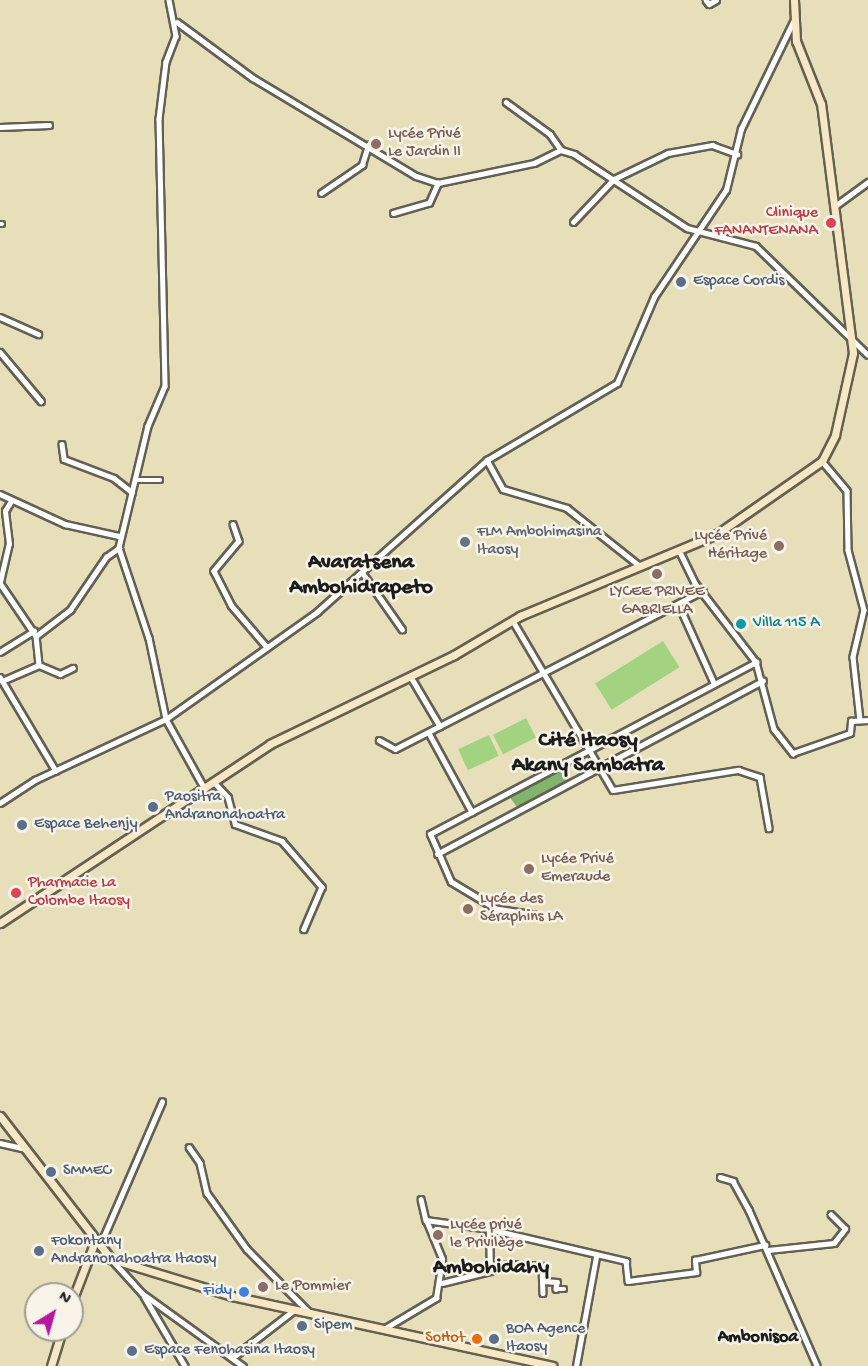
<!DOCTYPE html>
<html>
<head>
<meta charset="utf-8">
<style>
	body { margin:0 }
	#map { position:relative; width:868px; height:1366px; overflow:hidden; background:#e7dfba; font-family:"Gochi Hand",sans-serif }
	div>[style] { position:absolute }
	.green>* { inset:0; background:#a3d280; transform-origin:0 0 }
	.forest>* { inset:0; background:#82b46e }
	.roads { filter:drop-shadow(2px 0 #636053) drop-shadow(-2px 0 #636053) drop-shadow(0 2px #636053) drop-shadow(0 -2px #636053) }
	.street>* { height:4.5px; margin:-2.25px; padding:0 2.25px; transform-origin:2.25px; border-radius:2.25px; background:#fff }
	.secondary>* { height:7px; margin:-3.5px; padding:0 3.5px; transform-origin:3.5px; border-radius:3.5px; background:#f7e8c3 }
	.dots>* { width:16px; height:16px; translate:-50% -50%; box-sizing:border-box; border:3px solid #f7f3e8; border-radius:50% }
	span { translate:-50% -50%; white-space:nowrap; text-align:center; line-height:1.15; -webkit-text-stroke:5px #f7f3e8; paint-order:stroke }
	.education-label { font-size:16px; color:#785e54 }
	.left { translate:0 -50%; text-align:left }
	.right { translate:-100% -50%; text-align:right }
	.health-label { font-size:16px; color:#be3a42 }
	.service-label { font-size:16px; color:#4e5e75 }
	.worship-label { font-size:16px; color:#5b616d }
	.culture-label { font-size:16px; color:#0d838f }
	.shop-label { font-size:16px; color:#366cbe }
	.food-label { font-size:16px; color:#c56008 }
	.neighbourhood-label { font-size:18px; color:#1c1c1c; font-weight:700 }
	.district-label { font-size:22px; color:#1c1c1c; font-weight:700 }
	.north { position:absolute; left:24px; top:1282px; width:60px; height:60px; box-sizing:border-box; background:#f7f3e8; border:2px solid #9f9d96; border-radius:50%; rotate:37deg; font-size:16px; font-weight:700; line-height:24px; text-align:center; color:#1c1c1c }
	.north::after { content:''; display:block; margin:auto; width:21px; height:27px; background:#b5179e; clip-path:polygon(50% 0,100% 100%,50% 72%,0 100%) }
</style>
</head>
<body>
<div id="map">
	<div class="green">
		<i style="left:663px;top:641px;width:31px;height:80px;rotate:58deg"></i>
		<i style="left:526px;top:718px;width:22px;height:37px;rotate:63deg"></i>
		<i style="left:489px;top:735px;width:23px;height:34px;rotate:65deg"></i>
	</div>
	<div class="forest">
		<i style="clip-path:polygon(561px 767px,572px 782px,519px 810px,509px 796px)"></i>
	</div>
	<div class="roads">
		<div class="street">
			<i style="left:169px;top:0;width:37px;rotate:79deg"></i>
			<i style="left:176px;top:36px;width:28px;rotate:111deg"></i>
			<i style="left:166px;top:62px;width:57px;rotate:97deg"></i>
			<i style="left:159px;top:119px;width:267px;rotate:88.7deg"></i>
			<i style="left:165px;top:386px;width:43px;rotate:113deg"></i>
			<i style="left:148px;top:426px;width:125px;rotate:103.4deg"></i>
			<i style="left:119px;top:548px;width:95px;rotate:71.6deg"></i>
			<i style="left:149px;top:638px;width:83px;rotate:78.1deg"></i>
			<i style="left:166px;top:719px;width:80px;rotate:60.9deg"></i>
			<i style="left:706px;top:0;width:5px;rotate:53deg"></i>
			<i style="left:709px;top:4px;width:8px;rotate:-30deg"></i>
			<i style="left:177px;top:22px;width:94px;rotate:36.4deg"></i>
			<i style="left:253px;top:78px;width:190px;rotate:31deg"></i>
			<i style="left:416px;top:176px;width:23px;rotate:18deg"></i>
			<i style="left:438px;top:183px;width:98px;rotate:-11.8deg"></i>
			<i style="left:534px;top:163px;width:30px;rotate:-26deg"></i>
			<i style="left:561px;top:150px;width:14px;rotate:17deg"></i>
			<i style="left:574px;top:154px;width:135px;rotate:33.2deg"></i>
			<i style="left:687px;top:228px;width:71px;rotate:14.6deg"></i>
			<i style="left:756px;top:246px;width:156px;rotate:44.2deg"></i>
			<i style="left:506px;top:102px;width:54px;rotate:36deg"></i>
			<i style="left:550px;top:134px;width:19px;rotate:55deg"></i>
			<i style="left:0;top:127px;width:49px;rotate:-2.3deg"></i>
			<i style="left:321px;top:193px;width:50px;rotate:-34.3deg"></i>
			<i style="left:362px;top:165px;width:21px;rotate:-73deg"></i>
			<i style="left:835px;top:206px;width:41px;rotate:-36deg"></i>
			<i style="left:393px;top:213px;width:37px;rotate:-16deg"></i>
			<i style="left:429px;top:203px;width:22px;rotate:-66deg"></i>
			<i style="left:573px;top:222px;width:59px;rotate:-46.4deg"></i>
			<i style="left:614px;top:179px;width:60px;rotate:-25.7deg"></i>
			<i style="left:668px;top:153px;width:45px;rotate:-10.3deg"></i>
			<i style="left:712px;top:145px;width:27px;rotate:20deg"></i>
			<i style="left:0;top:224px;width:2px"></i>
			<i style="left:0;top:317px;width:42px;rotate:24.1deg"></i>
			<i style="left:0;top:352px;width:64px;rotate:50.1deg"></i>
			<i style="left:62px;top:444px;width:15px;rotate:82deg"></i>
			<i style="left:64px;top:459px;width:53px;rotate:20.8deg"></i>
			<i style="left:114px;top:478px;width:23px;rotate:38deg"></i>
			<i style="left:487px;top:460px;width:33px;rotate:61deg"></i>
			<i style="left:503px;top:489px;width:67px;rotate:16.5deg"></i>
			<i style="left:567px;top:508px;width:93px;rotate:38.5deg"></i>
			<i style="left:822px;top:461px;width:39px;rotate:50deg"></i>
			<i style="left:847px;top:491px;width:59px;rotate:89deg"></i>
			<i style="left:848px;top:550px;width:62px;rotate:75.1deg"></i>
			<i style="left:864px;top:610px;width:48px;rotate:103.2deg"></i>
			<i style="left:853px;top:657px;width:63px;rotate:83.7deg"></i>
			<i style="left:135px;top:480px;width:25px"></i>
			<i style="left:0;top:494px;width:72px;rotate:24.8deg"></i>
			<i style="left:65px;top:524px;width:55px;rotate:12.5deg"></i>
			<i style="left:233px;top:524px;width:18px;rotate:71deg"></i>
			<i style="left:239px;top:541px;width:39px;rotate:130deg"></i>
			<i style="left:214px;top:571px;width:38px;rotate:63deg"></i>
			<i style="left:231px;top:605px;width:55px;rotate:49.4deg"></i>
			<i style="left:680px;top:552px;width:34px;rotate:64deg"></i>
			<i style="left:695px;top:583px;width:100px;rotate:52.3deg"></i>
			<i style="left:756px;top:662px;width:69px;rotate:75deg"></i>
			<i style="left:774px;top:729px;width:31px;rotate:52deg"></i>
			<i style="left:793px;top:753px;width:60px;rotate:-19.3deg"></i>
			<i style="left:850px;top:733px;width:12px;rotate:-85deg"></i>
			<i style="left:851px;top:721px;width:17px;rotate:-3deg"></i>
			<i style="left:362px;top:572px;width:70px;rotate:54.9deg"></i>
			<i style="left:0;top:582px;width:39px;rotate:-77deg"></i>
			<i style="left:9px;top:544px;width:33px;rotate:-97deg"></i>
			<i style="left:5px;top:511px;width:12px;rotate:-59deg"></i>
			<i style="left:0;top:583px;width:64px;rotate:55.8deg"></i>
			<i style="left:36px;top:636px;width:43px;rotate:-37.4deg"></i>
			<i style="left:70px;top:610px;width:64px;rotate:-55.8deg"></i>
			<i style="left:106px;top:557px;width:16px;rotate:-35deg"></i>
			<i style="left:679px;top:605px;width:85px;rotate:65.8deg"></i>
			<i style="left:513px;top:621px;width:196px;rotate:59.4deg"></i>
			<i style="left:613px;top:790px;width:127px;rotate:-9.1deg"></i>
			<i style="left:738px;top:770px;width:23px;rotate:18deg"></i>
			<i style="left:760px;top:777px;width:52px;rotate:80deg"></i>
			<i style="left:36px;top:636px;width:29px;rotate:84deg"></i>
			<i style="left:0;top:652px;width:40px;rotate:-32deg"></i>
			<i style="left:0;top:677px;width:109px;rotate:59.2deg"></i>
			<i style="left:411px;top:677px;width:57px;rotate:59.4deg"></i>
			<i style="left:2px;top:681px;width:40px;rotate:-23.4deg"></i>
			<i style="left:39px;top:665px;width:23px;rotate:23deg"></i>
			<i style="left:60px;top:674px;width:14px;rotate:-25deg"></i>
			<i style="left:429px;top:733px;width:90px;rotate:61.4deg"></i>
			<i style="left:379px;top:740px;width:18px;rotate:29deg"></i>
			<i style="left:395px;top:749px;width:346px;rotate:-27.2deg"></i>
			<i style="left:214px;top:782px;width:21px;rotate:47deg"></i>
			<i style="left:228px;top:797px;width:28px;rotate:75deg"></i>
			<i style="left:235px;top:824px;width:50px;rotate:19.9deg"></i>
			<i style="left:282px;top:841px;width:61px;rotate:49deg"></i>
			<i style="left:322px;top:887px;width:46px;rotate:113.2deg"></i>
			<i style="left:0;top:803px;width:42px;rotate:-33.3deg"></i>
			<i style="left:35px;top:780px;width:145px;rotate:-25deg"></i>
			<i style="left:166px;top:719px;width:185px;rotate:-35.3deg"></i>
			<i style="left:317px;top:612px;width:228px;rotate:-41.8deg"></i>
			<i style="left:487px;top:460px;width:151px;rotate:-30.6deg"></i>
			<i style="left:617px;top:383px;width:94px;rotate:-66.7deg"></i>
			<i style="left:654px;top:297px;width:129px;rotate:-56.1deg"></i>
			<i style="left:726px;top:190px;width:63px;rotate:-76.2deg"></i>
			<i style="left:741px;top:129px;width:119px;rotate:-64.1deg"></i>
			<i style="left:437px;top:854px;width:369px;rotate:-28deg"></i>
			<i style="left:534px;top:915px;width:38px;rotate:-171deg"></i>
			<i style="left:496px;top:909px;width:52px;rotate:-149deg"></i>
			<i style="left:451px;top:882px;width:52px;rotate:-113.6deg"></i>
			<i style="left:430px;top:834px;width:369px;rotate:-27.8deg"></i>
			<i style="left:0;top:1143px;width:23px;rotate:13deg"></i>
			<i style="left:189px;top:1147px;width:19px;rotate:55deg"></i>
			<i style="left:200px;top:1163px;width:31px;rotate:77deg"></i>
			<i style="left:207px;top:1193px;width:69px;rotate:54.5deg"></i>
			<i style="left:247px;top:1249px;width:88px;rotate:45.5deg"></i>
			<i style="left:720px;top:1177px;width:14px;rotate:17deg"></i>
			<i style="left:733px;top:1181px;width:33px;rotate:61deg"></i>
			<i style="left:749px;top:1210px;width:170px;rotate:66.4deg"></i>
			<i style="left:421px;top:1199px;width:22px;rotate:77deg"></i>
			<i style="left:426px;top:1220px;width:64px;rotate:8.1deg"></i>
			<i style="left:489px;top:1229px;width:141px;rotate:13.1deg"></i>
			<i style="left:626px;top:1261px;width:20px;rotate:84deg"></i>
			<i style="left:628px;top:1281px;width:69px;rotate:-7.5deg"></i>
			<i style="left:696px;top:1272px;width:12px;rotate:-95deg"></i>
			<i style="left:695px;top:1260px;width:72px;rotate:-12.1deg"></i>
			<i style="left:100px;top:1245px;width:156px;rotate:-66.6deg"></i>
			<i style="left:768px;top:1250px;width:66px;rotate:-6.1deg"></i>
			<i style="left:834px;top:1243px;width:18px;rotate:-52deg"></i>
			<i style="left:845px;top:1229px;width:20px;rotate:-135deg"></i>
			<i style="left:113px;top:1261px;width:43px;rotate:47.8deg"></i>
			<i style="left:142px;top:1293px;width:125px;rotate:35.9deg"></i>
			<i style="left:490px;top:1271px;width:18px;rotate:-22deg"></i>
			<i style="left:507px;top:1264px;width:35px;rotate:3deg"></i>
			<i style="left:542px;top:1266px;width:27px;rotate:88deg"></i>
			<i style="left:543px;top:1281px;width:14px;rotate:4deg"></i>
			<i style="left:557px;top:1282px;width:7px;rotate:98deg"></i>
			<i style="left:556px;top:1289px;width:8px"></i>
			<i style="left:442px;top:1283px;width:49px;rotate:-14deg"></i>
			<i style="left:490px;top:1271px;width:42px;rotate:-91.4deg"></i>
			<i style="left:144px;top:1296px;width:81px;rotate:59.6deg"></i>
			<i style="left:384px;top:1329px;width:61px;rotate:-30.8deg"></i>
			<i style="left:436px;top:1298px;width:39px;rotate:-81deg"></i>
			<i style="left:442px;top:1259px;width:42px;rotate:-112.3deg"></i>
			<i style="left:232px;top:1358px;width:78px;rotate:-37.7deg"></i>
			<i style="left:576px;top:1366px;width:111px;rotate:-79.6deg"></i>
		</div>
		<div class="secondary">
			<i style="left:0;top:923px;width:324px;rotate:-33.5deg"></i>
			<i style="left:270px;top:744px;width:204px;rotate:-25.8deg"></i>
			<i style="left:454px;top:655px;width:77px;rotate:-30.6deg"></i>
			<i style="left:520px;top:616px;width:213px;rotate:-22.6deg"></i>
			<i style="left:717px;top:534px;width:128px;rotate:-34.8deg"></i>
			<i style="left:822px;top:461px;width:29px;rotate:-63deg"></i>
			<i style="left:835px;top:435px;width:84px;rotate:-77.6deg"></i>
			<i style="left:853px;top:353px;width:251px;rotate:-97.3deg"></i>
			<i style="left:821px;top:104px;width:68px;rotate:-111.6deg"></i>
			<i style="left:796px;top:41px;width:41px;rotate:-92.8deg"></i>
			<i style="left:0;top:1116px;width:181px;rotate:52.2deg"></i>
			<i style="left:111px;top:1259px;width:127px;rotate:17deg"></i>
			<i style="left:232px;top:1296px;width:328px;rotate:12.3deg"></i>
			<i style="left:72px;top:1301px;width:64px;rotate:-69deg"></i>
			<i style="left:51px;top:1366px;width:38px;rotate:-73deg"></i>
		</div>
	</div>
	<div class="dots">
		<i style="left:376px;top:144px;background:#8d6e63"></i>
		<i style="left:831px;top:223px;background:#e0444e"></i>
		<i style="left:681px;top:282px;background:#5c6f8a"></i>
		<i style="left:465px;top:542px;background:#6b7280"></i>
		<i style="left:779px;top:546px;background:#8d6e63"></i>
		<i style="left:657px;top:574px;background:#8d6e63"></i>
		<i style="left:741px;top:624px;background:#0f9aa8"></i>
		<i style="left:153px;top:807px;background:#5c6f8a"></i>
		<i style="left:22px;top:825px;background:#5c6f8a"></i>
		<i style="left:529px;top:869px;background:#8d6e63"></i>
		<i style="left:16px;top:893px;background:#e0444e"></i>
		<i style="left:468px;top:909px;background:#8d6e63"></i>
		<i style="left:51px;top:1172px;background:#5c6f8a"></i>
		<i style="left:438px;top:1235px;background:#8d6e63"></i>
		<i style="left:39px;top:1251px;background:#5c6f8a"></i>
		<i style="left:263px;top:1287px;background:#8d6e63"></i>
		<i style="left:244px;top:1292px;background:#3f7fe0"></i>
		<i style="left:302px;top:1326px;background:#5c6f8a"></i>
		<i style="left:477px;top:1339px;background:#e8710a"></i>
		<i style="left:494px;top:1339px;background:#5c6f8a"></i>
		<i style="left:132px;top:1351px;background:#5c6f8a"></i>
	</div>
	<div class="education-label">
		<span class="left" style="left:388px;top:144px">Lycée Privé<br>Le Jardin II</span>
		<span class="right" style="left:767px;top:546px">Lycée Privé<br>Héritage</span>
		<span style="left:657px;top:602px">LYCEE PRIVEE<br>GABRIELLA</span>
		<span class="left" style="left:541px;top:869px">Lycée Privé<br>Emeraude</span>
		<span class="left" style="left:480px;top:909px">Lycée des<br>Séraphins LA</span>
		<span class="left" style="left:450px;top:1235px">Lycée privé<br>le Privilège</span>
		<span class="left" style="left:275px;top:1287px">Le Pommier</span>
	</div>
	<div class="health-label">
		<span class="right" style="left:818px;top:223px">Clinique<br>FANANTENANA</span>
		<span class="left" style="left:28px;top:893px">Pharmacie La<br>Colombe Itaosy</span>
	</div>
	<div class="service-label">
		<span class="left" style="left:693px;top:282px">Espace Cordis</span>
		<span class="left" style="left:165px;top:807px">Paositra<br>Andranonahoatra</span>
		<span class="left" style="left:34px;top:825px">Espace Behenjy</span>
		<span class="left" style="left:63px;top:1172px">SMMEC</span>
		<span class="left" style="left:51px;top:1251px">Fokontany<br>Andranonahoatra Itaosy</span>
		<span class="left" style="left:314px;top:1326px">Sipem</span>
		<span class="left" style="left:506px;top:1339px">BOA Agence<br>Itaosy</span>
		<span class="left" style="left:144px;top:1351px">Espace Fenohasina Itaosy</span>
	</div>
	<div class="worship-label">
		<span class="left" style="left:477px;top:542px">FLM Ambohimasina<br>Itaosy</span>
	</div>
	<div class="culture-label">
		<span class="left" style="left:753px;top:624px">Villa 115 A</span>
	</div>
	<div class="shop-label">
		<span class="right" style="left:232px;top:1292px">Fidy</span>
	</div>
	<div class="food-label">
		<span class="right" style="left:465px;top:1339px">SoHot</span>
	</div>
	<div class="neighbourhood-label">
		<span style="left:758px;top:1338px">Ambonisoa</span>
	</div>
	<div class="district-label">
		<span style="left:361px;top:576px">Avaratsena<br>Ambohidrapeto</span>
		<span style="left:588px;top:754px">Cité Itaosy<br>Akany Sambatra</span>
		<span style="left:491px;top:1269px">Ambohidahy</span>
	</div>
	<div class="north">N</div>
</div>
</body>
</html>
